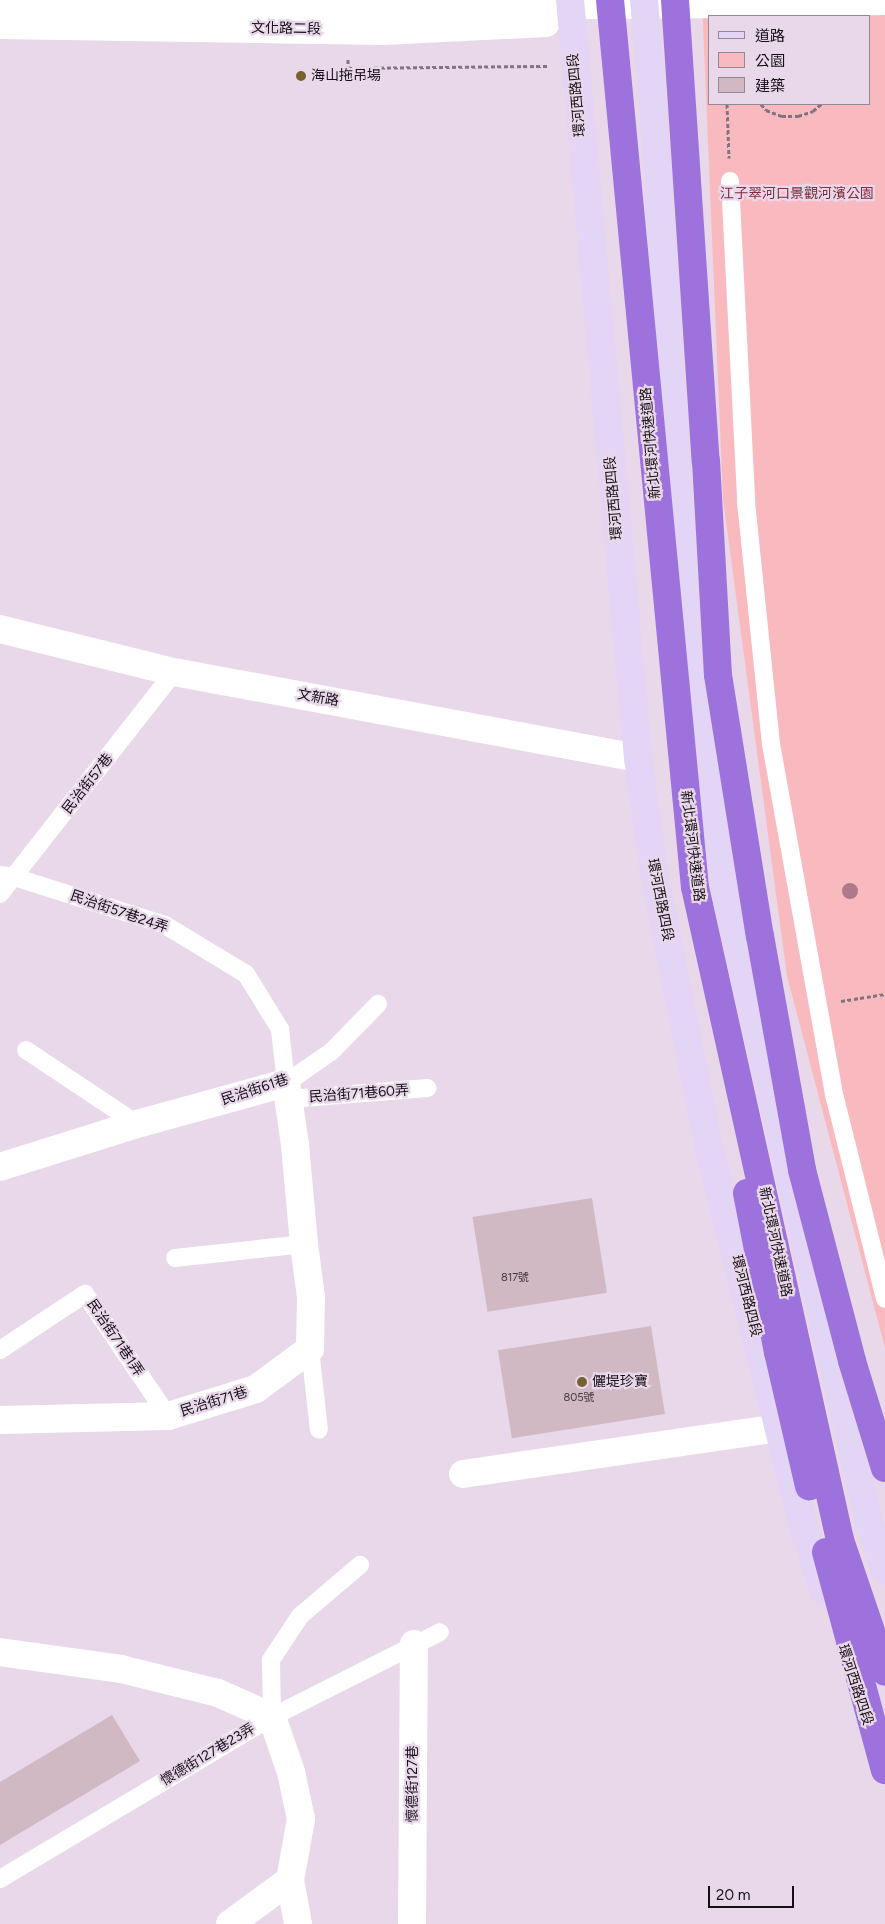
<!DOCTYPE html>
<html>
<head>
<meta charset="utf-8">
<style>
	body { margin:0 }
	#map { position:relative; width:885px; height:1924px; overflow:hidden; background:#e8d8e9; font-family:Figtree,"Noto Sans TC",sans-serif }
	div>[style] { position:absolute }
	.green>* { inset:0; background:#f8babf }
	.building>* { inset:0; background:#d0b9c3; transform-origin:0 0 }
	.path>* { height:3px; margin-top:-1.5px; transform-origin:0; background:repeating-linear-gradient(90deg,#7f7480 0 4px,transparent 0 6.5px) }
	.lane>* { height:18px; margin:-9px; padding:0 9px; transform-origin:9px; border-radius:9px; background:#fff }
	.street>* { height:28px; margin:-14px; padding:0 14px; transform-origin:14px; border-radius:14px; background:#fff }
	.secondary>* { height:28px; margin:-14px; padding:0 14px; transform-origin:14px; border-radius:14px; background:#e2d5f5 }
	.highway>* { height:28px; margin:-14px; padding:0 14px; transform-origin:14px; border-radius:14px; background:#9d72dd }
	.trees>* { width:16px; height:16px; margin:-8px; border-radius:50%; background:#ae7a89 }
	.dots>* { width:14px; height:14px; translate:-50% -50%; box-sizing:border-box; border:2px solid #e8d8e9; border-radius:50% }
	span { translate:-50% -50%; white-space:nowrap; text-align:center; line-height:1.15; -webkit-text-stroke:4.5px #e8d8e9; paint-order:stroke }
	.number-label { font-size:11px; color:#443a40 }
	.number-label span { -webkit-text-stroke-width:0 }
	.street-label { font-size:14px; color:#150f15 }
	.poi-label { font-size:14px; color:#150f15 }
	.left { translate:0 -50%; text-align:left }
	.park-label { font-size:14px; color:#7f2d3b }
	.legend { position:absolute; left:708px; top:15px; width:162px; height:90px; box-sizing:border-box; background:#e8d8e9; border:1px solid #948894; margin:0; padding:6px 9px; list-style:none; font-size:15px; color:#150f15 }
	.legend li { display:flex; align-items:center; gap:10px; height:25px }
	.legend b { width:25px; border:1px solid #948894 }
	.scale { position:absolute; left:708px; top:1886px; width:86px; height:22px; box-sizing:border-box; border:2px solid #150f15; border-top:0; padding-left:6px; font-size:15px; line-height:18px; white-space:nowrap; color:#150f15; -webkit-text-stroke:4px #e8d8e9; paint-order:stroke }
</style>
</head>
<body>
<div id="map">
	<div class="green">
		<i style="clip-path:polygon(evenodd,702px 0,885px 0,885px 1348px,787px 976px,723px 499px,702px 0,709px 16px,869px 16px,869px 104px,709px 104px,709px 16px)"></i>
	</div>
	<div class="building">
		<i style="left:592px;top:1198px;width:96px;height:121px;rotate:81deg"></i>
		<i style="left:651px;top:1326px;width:89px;height:155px;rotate:81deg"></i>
		<i style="clip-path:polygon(112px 1715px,140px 1761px,0 1845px,0 1782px)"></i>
	</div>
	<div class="path">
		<i style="left:348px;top:59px;width:9px;rotate:90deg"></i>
		<i style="left:348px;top:68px;width:199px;rotate:-0.6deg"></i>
		<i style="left:727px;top:104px;width:54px;rotate:87.9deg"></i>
		<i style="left:761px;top:104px;width:8px;rotate:50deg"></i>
		<i style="left:766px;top:110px;width:17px;rotate:21deg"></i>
		<i style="left:782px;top:116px;width:16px"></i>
		<i style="left:798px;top:116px;width:16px;rotate:-18deg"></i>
		<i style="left:813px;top:111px;width:11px;rotate:-41deg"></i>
		<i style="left:841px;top:1001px;width:45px;rotate:-9deg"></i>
	</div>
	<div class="lane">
		<i style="left:730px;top:181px;width:321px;rotate:87.1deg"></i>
		<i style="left:746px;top:502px;width:243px;rotate:84.1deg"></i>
		<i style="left:771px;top:744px;width:360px;rotate:79.8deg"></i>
		<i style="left:835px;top:1098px;width:207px;rotate:76deg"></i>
		<i style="left:0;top:875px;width:14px;rotate:8deg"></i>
		<i style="left:14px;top:877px;width:158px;rotate:17.6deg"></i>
		<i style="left:165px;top:925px;width:95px;rotate:31.2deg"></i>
		<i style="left:246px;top:974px;width:65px;rotate:58.3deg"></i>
		<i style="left:280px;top:1029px;width:54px;rotate:83.7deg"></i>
		<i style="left:286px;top:1083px;width:56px;rotate:-34.8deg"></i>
		<i style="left:332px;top:1051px;width:66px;rotate:-45.6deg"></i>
		<i style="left:0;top:894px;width:282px;rotate:-51.9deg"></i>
		<i style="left:26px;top:1050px;width:133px;rotate:33.7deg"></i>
		<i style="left:289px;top:1099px;width:139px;rotate:-4.5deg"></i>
		<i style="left:175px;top:1258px;width:130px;rotate:-6.2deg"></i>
		<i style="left:310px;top:1349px;width:81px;rotate:83.7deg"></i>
		<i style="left:0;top:1350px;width:102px;rotate:-33.4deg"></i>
		<i style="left:85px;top:1294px;width:148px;rotate:55.8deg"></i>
		<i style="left:272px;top:1717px;width:57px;rotate:-91deg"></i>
		<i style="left:271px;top:1660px;width:53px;rotate:-56.6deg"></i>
		<i style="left:300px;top:1616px;width:79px;rotate:-40.4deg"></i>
		<i style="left:0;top:1879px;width:317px;rotate:-30.8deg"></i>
		<i style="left:272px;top:1717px;width:188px;rotate:-26.8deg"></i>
	</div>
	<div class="street">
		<i style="left:0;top:4px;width:194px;rotate:1.2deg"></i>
		<i style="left:194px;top:8px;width:535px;rotate:-0.43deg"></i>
		<i style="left:729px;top:4px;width:156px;rotate:-1.1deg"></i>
		<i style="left:0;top:25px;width:383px;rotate:0.9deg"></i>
		<i style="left:383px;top:31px;width:163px;rotate:-2.8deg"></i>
		<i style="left:0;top:629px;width:179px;rotate:13.9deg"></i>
		<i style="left:174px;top:672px;width:472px;rotate:10.5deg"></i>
		<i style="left:0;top:1167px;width:144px;rotate:-17.4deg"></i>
		<i style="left:137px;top:1124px;width:155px;rotate:-15.4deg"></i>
		<i style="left:286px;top:1083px;width:63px;rotate:81.7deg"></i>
		<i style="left:295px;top:1145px;width:99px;rotate:84.8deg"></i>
		<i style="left:304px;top:1244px;width:53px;rotate:82.5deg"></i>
		<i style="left:311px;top:1297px;width:52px;rotate:91.1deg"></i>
		<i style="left:310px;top:1349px;width:67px;rotate:143.5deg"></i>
		<i style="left:256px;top:1389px;width:92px;rotate:162.9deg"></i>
		<i style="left:168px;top:1416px;width:168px;rotate:178.6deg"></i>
		<i style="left:463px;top:1474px;width:318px;rotate:-8.3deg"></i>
		<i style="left:0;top:1652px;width:122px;rotate:8deg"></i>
		<i style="left:121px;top:1669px;width:100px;rotate:13.9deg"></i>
		<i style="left:218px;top:1693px;width:59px;rotate:24deg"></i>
		<i style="left:272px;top:1717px;width:58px;rotate:70.9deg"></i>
		<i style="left:291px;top:1772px;width:48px;rotate:78deg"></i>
		<i style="left:301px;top:1819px;width:62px;rotate:100.2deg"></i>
		<i style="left:230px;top:1924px;width:74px;rotate:-36.3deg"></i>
		<i style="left:290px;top:1880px;width:45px;rotate:79.7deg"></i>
		<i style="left:412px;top:1924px;width:280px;rotate:-89.6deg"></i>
	</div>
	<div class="secondary">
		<i style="left:570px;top:0;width:761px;rotate:84.87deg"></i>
		<i style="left:638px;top:758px;width:120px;rotate:81.9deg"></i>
		<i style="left:655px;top:877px;width:271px;rotate:78.7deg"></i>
		<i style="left:708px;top:1143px;width:384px;rotate:76.1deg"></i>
		<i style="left:800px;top:1516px;width:79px;rotate:72.3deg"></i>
		<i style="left:644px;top:0;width:103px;rotate:85deg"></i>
		<i style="left:653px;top:103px;width:581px;rotate:86.25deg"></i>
		<i style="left:691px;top:683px;width:207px;rotate:80.8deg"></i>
		<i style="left:724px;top:887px;width:655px;rotate:77.13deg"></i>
		<i style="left:870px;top:1526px;width:47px;rotate:71.6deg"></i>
	</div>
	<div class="highway">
		<i style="left:610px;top:0;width:891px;rotate:84.53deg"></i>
		<i style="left:695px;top:887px;width:669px;rotate:77.48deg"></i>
		<i style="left:840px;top:1540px;width:139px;rotate:71.2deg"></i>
		<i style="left:675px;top:0;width:462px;rotate:86.2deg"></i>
		<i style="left:706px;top:461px;width:214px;rotate:86.8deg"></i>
		<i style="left:718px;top:675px;width:264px;rotate:80.9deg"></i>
		<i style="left:760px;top:936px;width:238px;rotate:79.8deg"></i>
		<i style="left:802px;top:1170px;width:197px;rotate:75.3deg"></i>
		<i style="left:852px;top:1361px;width:112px;rotate:72.9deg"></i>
		<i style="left:747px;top:1193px;width:162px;rotate:79deg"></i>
		<i style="left:778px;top:1352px;width:138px;rotate:77deg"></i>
		<i style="left:826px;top:1552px;width:226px;rotate:74.9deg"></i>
	</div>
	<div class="trees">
		<i style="left:850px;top:891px"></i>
	</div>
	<div class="dots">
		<i style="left:301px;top:76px;background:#776131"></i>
		<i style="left:582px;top:1382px;background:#776131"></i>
	</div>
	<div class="number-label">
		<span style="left:515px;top:1278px">817號</span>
		<span style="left:579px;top:1398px">805號</span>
	</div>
	<div class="street-label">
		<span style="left:286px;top:29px;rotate:1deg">文化路二段</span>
		<span style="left:577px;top:95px;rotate:-95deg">環河西路四段</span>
		<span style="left:651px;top:443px;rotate:-95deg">新北環河快速道路</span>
		<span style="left:614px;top:498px;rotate:-95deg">環河西路四段</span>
		<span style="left:318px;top:698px;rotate:10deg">文新路</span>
		<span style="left:88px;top:784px;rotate:-52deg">民治街57巷</span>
		<span style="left:692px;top:846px;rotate:83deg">新北環河快速道路</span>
		<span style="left:660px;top:900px;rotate:79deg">環河西路四段</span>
		<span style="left:119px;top:912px;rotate:19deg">民治街57巷24弄</span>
		<span style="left:255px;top:1090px;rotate:-18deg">民治街61巷</span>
		<span style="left:359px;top:1094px;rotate:-4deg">民治街71巷60弄</span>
		<span style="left:775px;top:1242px;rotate:78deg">新北環河快速道路</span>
		<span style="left:746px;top:1296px;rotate:76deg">環河西路四段</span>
		<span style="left:115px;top:1338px;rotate:56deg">民治街71巷1弄</span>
		<span style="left:214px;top:1402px;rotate:-17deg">民治街71巷</span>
		<span style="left:855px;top:1685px;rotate:72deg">環河西路四段</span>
		<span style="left:208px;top:1755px;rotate:-31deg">懷德街127巷23弄</span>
		<span style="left:413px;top:1784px;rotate:-90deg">懷德街127巷</span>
	</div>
	<div class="poi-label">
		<span class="left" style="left:311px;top:76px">海山拖吊場</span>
		<span class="left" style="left:592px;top:1382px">儷堤珍寶</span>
	</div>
	<div class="park-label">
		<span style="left:797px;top:194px">江子翠河口景觀河濱公園</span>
	</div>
	<ul class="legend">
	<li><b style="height:6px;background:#e2d5f5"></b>道路</li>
	<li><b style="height:14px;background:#f8babf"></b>公園</li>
	<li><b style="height:14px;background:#d0b9c3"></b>建築</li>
	</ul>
	<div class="scale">20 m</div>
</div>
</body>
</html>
